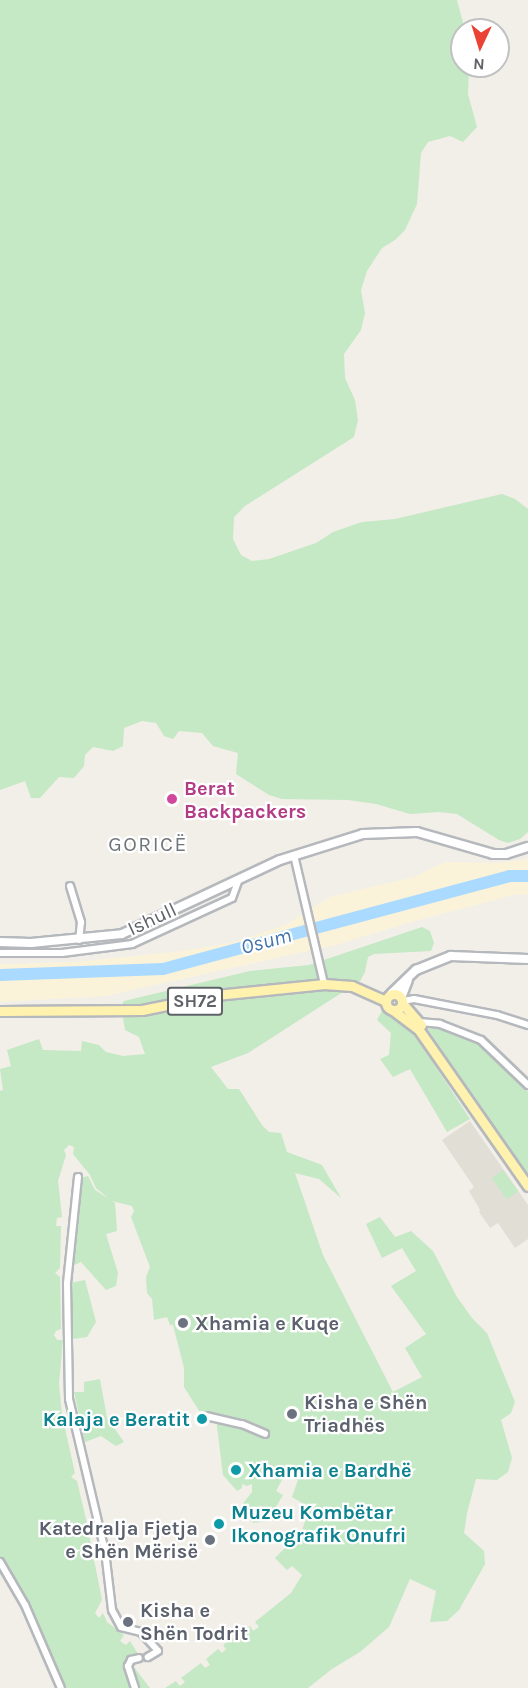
<!DOCTYPE html>
<html>
<head>
<meta charset="utf-8">
<style>
	body { margin:0 }
	#map { position:relative; width:528px; height:1688px; overflow:hidden; background:#f1efe8; font-family:Karla,sans-serif }
	div>[style] { position:absolute }
	.education>* { inset:0; background:#e1ded6 }
	.green>* { inset:0; background:#c5e8c5; transform-origin:0 0 }
	.sand>* { inset:0; background:#fbf3d9 }
	.river>* { height:12px; margin:-6px; padding:0 6px; transform-origin:6px; border-radius:6px; background:#aadaff }
	.roads { filter:drop-shadow(2px 0 #b5b8bc) drop-shadow(-2px 0 #b5b8bc) drop-shadow(0 2px #b5b8bc) drop-shadow(0 -2px #b5b8bc) }
	.street>* { height:6px; margin:-3px; padding:0 3px; transform-origin:3px; border-radius:3px; background:#fff }
	.secondary>* { height:8px; margin:-4px; padding:0 4px; transform-origin:4px; border-radius:4px; background:#fff }
	.primary>* { height:9px; margin:-4.5px; padding:0 4.5px; transform-origin:4.5px; border-radius:4.5px; background:#fff2af }
	.primary>.ring { margin:-4.5px; padding:0; box-sizing:content-box; background:none; border:9px solid #fff2af; border-radius:50% }
	.dots>* { width:16px; height:16px; translate:-50% -50%; box-sizing:border-box; border:3px solid #fff; border-radius:50% }
	span { translate:-50% -50%; white-space:nowrap; text-align:center; line-height:1.15; -webkit-text-stroke:4.5px #fff; paint-order:stroke }
	.shield-label span { padding:2px 4px; background:#fff; border:2px solid; border-radius:4px; -webkit-text-stroke-width:0 }
	.shield-label { font-size:18px; color:#5f6368; font-weight:700 }
	.hotel-label { font-size:20px; color:#b23c85; font-weight:700 }
	.left { translate:0 -50%; text-align:left }
	.street-label { font-size:20px; color:#5f6368 }
	.worship-label { font-size:20px; color:#5b616d; font-weight:700 }
	.right { translate:-100% -50%; text-align:right }
	.culture-label { font-size:20px; color:#0d838f; font-weight:700 }
	.neighbourhood-label { font-size:21px; color:#70757a; letter-spacing:1.5px }
	.water-label { font-size:21px; color:#4174aa; font-style:italic }
	.north { position:absolute; left:450px; top:18px; width:60px; height:60px; box-sizing:border-box; background:#fff; border:2px solid #bfc1c3; border-radius:50%; rotate:184deg; font-size:16px; font-weight:700; line-height:24px; text-align:center; color:#5f6368 }
	.north::after { content:''; display:block; margin:auto; width:21px; height:27px; background:#ea4335; clip-path:polygon(50% 0,100% 100%,50% 72%,0 100%) }
</style>
</head>
<body>
<div id="map">
	<div class="education">
		<i style="clip-path:polygon(470px 1121px,528px 1205px,528px 1239px,515px 1248px,498px 1223px,490px 1228px,479px 1212px,480px 1210px,469px 1191px,474px 1187px,442px 1140px)"></i>
	</div>
	<div class="green">
		<i style="clip-path:polygon(0 0,457px 0,465px 30px,462px 30px,462px 66px,469px 66px,468px 94px,477px 127px,463px 142px,450px 136px,428px 142px,421px 153px,417px 204px,405px 230px,395px 240px,382px 248px,367px 271px,361px 290px,365px 313px,361px 330px,344px 354px,345px 378px,355px 400px,358px 420px,354px 437px,245px 506px,234px 517px,233px 539px,241px 555px,252px 561px,269px 559px,316px 543px,333px 532px,362px 522px,395px 519px,502px 494px,515px 499px,528px 509px,528px 832px,520px 839px,508px 843px,499px 840px,457px 814px,439px 812px,410px 814px,376px 804px,348px 800px,282px 799px,269px 795px,236px 774px,238px 753px,213px 746px,202px 733px,179px 731px,173px 739px,164px 736px,156px 723px,142px 721px,124px 728px,123px 746px,113px 751px,93px 747px,85px 755px,84px 766px,74px 778px,59px 777px,40px 798px,31px 798px,25px 781px,0 790px)"></i>
		<i style="clip-path:polygon(422px 927px,430px 931px,434px 943px,431px 951px,374px 954px,368px 957px,365px 972px,360px 981px,248px 1053px,211px 1067px,228px 1089px,239px 1089px,262px 1125px,269px 1132px,281px 1133px,287px 1152px,322px 1165px,341px 1198px,319px 1179px,295px 1173px,323px 1255px,393px 1392px,422px 1377px,405px 1348px,426px 1334px,391px 1286px,416px 1271px,402px 1248px,382px 1258px,366px 1224px,380px 1217px,395px 1237px,411px 1231px,433px 1251px,457px 1297px,472px 1318px,487px 1333px,515px 1402px,511px 1413px,501px 1420px,512px 1458px,508px 1472px,497px 1480px,476px 1479px,467px 1513px,464px 1533px,484px 1551px,485px 1564px,459px 1610px,447px 1621px,430px 1622px,436px 1591px,410px 1579px,389px 1627px,360px 1652px,332px 1669px,308px 1688px,165px 1688px,176px 1681px,180px 1686px,185px 1682px,181px 1678px,201px 1663px,205px 1668px,210px 1665px,206px 1659px,218px 1649px,222px 1653px,226px 1649px,223px 1645px,250px 1626px,253px 1631px,259px 1627px,255px 1622px,291px 1593px,302px 1575px,292px 1566px,287px 1570px,275px 1558px,302px 1531px,309px 1507px,292px 1497px,298px 1480px,284px 1476px,276px 1491px,283px 1495px,268px 1521px,254px 1523px,237px 1511px,252px 1492px,252px 1484px,247px 1486px,242px 1484px,242px 1488px,237px 1491px,223px 1475px,216px 1418px,203px 1417px,184px 1387px,184px 1368px,173px 1325px,170px 1325px,167px 1317px,154px 1320px,152px 1299px,147px 1293px,146px 1277px,150px 1267px,131px 1217px,134px 1211px,132px 1206px,112px 1201px,115px 1203px,117px 1231px,106px 1234px,118px 1273px,116px 1286px,106px 1290px,81px 1262px,70px 1267px,80px 1178px,88px 1176px,95px 1190px,109px 1199px,96px 1188px,90px 1175px,73px 1154px,74px 1147px,69px 1145px,64px 1150px,66px 1155px,58px 1181px,62px 1217px,57px 1218px,56px 1226px,61px 1226px,60px 1268px,55px 1273px,60px 1277px,61px 1329px,56px 1331px,54px 1335px,57px 1340px,63px 1340px,59px 1383px,62px 1415px,75px 1473px,71px 1477px,77px 1481px,86px 1519px,102px 1600px,95px 1613px,99px 1618px,103px 1613px,107px 1622px,124px 1635px,120px 1641px,126px 1645px,130px 1641px,138px 1654px,138px 1660px,133px 1666px,150px 1688px,65px 1688px,23px 1600px,0 1559px,0 1091px,3px 1090px,0 1069px,11px 1066px,7px 1050px,39px 1039px,43px 1050px,81px 1051px,82px 1041px,99px 1045px,106px 1052px,123px 1056px,145px 1054px,139px 1037px,125px 1030px,121px 1006px,124px 1001px,250px 971px,309px 965px)"></i>
		<i style="clip-path:polygon(384px 1007px,414px 1033px,470px 1119px,447px 1132px,410px 1069px,393px 1077px,380px 1059px,389px 1055px,391px 1033px,377px 1020px)"></i>
		<i style="clip-path:polygon(425px 1025px,439px 1026px,476px 1040px,493px 1054px,528px 1092px,528px 1180px,469px 1096px,468px 1090px)"></i>
		<i style="left:503px;top:1170px;width:26px;height:14px;rotate:54deg"></i>
		<i style="clip-path:polygon(85px 1280px,96px 1322px,87px 1337px,73px 1339px,70px 1283px)"></i>
		<i style="clip-path:polygon(100px 1379px,107px 1418px,124px 1442px,116px 1446px,101px 1436px,85px 1442px,74px 1392px,84px 1392px,84px 1382px)"></i>
	</div>
	<div class="sand">
		<i style="clip-path:polygon(528px 859px,528px 895px,518px 894px,418px 920px,335px 945px,106px 996px,0 1002px,0 964px,75px 962px,183px 951px,235px 942px,285px 925px,330px 897px,414px 877px,445px 862px,500px 863px)"></i>
	</div>
	<div class="river">
		<i style="left:0;top:975px;width:163px;rotate:-2.1deg"></i>
		<i style="left:163px;top:969px;width:358px;rotate:-15deg"></i>
		<i style="left:509px;top:876px;width:19px"></i>
	</div>
	<div class="roads">
		<div class="street">
			<i style="left:294px;top:855px;width:132px;rotate:76.9deg"></i>
			<i style="left:70px;top:886px;width:38px;rotate:73deg"></i>
			<i style="left:81px;top:922px;width:18px;rotate:96deg"></i>
			<i style="left:0;top:953px;width:62px"></i>
			<i style="left:62px;top:953px;width:71px;rotate:-7.3deg"></i>
			<i style="left:132px;top:944px;width:110px;rotate:-24.7deg"></i>
			<i style="left:232px;top:898px;width:20px;rotate:-70deg"></i>
			<i style="left:402px;top:1001px;width:12px;rotate:-9deg"></i>
			<i style="left:414px;top:999px;width:85px;rotate:10.9deg"></i>
			<i style="left:497px;top:1015px;width:33px;rotate:18deg"></i>
			<i style="left:419px;top:1022px;width:21px;rotate:5deg"></i>
			<i style="left:440px;top:1024px;width:44px;rotate:21.3deg"></i>
			<i style="left:481px;top:1040px;width:65px;rotate:43.8deg"></i>
			<i style="left:78px;top:1177px;width:108px;rotate:95.9deg"></i>
			<i style="left:67px;top:1284px;width:115px;rotate:89deg"></i>
			<i style="left:69px;top:1399px;width:156px;rotate:76.7deg"></i>
			<i style="left:105px;top:1551px;width:59px;rotate:83.2deg"></i>
			<i style="left:112px;top:1610px;width:19px;rotate:62deg"></i>
			<i style="left:121px;top:1627px;width:21px;rotate:14deg"></i>
			<i style="left:141px;top:1632px;width:25px;rotate:48deg"></i>
			<i style="left:158px;top:1651px;width:12px;rotate:149deg"></i>
			<i style="left:206px;top:1416px;width:37px;rotate:13deg"></i>
			<i style="left:242px;top:1424px;width:25px;rotate:23deg"></i>
			<i style="left:0;top:1562px;width:50px;rotate:59.8deg"></i>
			<i style="left:25px;top:1605px;width:90px;rotate:66.6deg"></i>
			<i style="left:135px;top:1688px;width:23px;rotate:-108deg"></i>
			<i style="left:128px;top:1666px;width:7px;rotate:-63deg"></i>
			<i style="left:131px;top:1660px;width:8px;rotate:-14deg"></i>
		</div>
		<div class="secondary">
			<i style="left:0;top:942px;width:31px;rotate:2deg"></i>
			<i style="left:31px;top:943px;width:91px;rotate:-5.6deg"></i>
			<i style="left:122px;top:934px;width:174px;rotate:-25.1deg"></i>
			<i style="left:280px;top:860px;width:87px;rotate:-17.4deg"></i>
			<i style="left:363px;top:834px;width:54px;rotate:-2.1deg"></i>
			<i style="left:417px;top:832px;width:79px;rotate:16.1deg"></i>
			<i style="left:493px;top:854px;width:13px"></i>
			<i style="left:506px;top:854px;width:23px;rotate:-18deg"></i>
			<i style="left:391px;top:994px;width:35px;rotate:-44deg"></i>
			<i style="left:416px;top:970px;width:38px;rotate:-22deg"></i>
			<i style="left:451px;top:956px;width:77px;rotate:2.2deg"></i>
			<i style="left:401px;top:998px;width:19px;rotate:-69deg"></i>
		</div>
		<div class="primary">
			<i class="ring" style="left:386px;top:994px;width:7px;height:7px"></i>
			<i style="left:402px;top:1003px;width:29px;rotate:49deg"></i>
			<i style="left:0;top:1011px;width:142px;rotate:-0.4deg"></i>
			<i style="left:142px;top:1010px;width:76px;rotate:-11.5deg"></i>
			<i style="left:216px;top:995px;width:109px;rotate:-5.8deg"></i>
			<i style="left:324px;top:984px;width:28px;rotate:4deg"></i>
			<i style="left:352px;top:986px;width:36px;rotate:24deg"></i>
			<i style="left:394px;top:1011px;width:31px;rotate:37deg"></i>
			<i style="left:419px;top:1030px;width:190px;rotate:55.1deg"></i>
		</div>
	</div>
	<div class="dots">
		<i style="left:172px;top:799px;background:#d1479c"></i>
		<i style="left:183px;top:1323px;background:#6b7280"></i>
		<i style="left:292px;top:1414px;background:#6b7280"></i>
		<i style="left:202px;top:1419px;background:#0f9aa8"></i>
		<i style="left:236px;top:1470px;background:#0f9aa8"></i>
		<i style="left:219px;top:1524px;background:#0f9aa8"></i>
		<i style="left:210px;top:1540px;background:#6b7280"></i>
		<i style="left:128px;top:1622px;background:#6b7280"></i>
	</div>
	<div class="shield-label">
		<span style="left:195px;top:1001px">SH72</span>
	</div>
	<div class="hotel-label">
		<span class="left" style="left:184px;top:800px">Berat<br>Backpackers</span>
	</div>
	<div class="street-label">
		<span style="left:152px;top:919px;rotate:-25deg">Ishull</span>
	</div>
	<div class="worship-label">
		<span class="left" style="left:195px;top:1323px">Xhamia e Kuqe</span>
		<span class="left" style="left:304px;top:1414px">Kisha e Shën<br>Triadhës</span>
		<span class="right" style="left:198px;top:1540px">Katedralja Fjetja<br>e Shën Mërisë</span>
		<span class="left" style="left:140px;top:1622px">Kisha e<br>Shën Todrit</span>
	</div>
	<div class="culture-label">
		<span class="right" style="left:190px;top:1419px">Kalaja e Beratit</span>
		<span class="left" style="left:248px;top:1470px">Xhamia e Bardhë</span>
		<span class="left" style="left:231px;top:1524px">Muzeu Kombëtar<br>Ikonografik Onufri</span>
	</div>
	<div class="neighbourhood-label">
		<span style="left:148px;top:844px">GORICË</span>
	</div>
	<div class="water-label">
		<span style="left:266px;top:941px;rotate:-15deg">Osum</span>
	</div>
	<div class="north">N</div>
</div>
</body>
</html>
